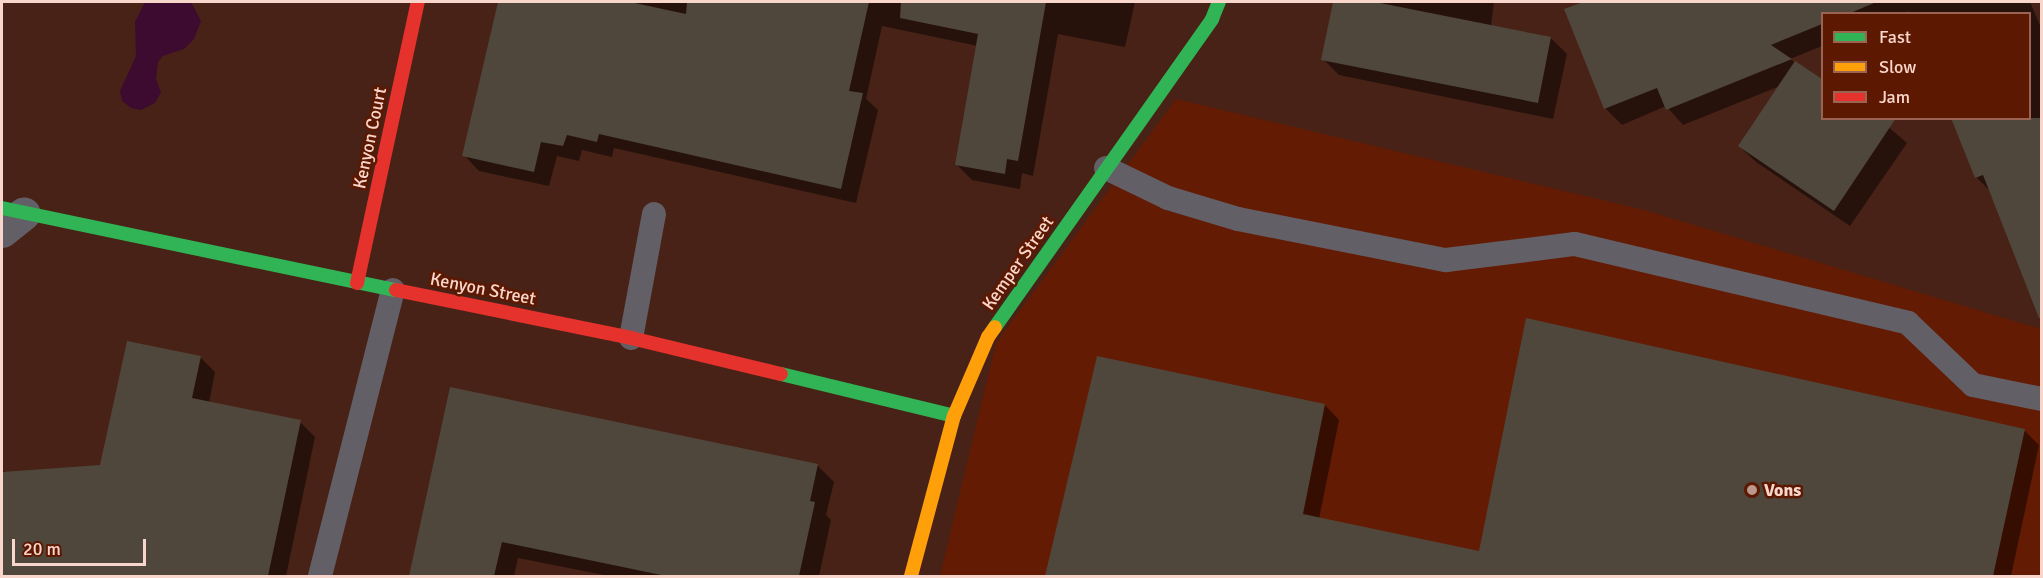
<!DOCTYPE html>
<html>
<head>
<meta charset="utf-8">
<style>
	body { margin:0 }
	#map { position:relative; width:2043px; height:578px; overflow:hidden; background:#482216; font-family:Signika,sans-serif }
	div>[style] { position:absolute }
	.built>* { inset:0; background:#641b03 }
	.water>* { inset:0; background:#3e0b30 }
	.shadow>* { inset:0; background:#0007 }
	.building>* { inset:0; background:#4f473b }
	.lane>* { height:24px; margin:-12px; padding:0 12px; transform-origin:12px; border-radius:12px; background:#635f67 }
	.street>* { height:33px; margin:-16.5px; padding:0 16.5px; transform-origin:16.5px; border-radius:16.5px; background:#635f67 }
	.fast>* { height:14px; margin:-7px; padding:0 7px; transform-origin:7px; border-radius:7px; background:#30b455 }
	.slow>* { height:14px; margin:-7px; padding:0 7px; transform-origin:7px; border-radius:7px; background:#ff9f0a }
	.jam>* { height:14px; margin:-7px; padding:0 7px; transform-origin:7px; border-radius:7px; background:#e5322d }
	.dots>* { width:16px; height:16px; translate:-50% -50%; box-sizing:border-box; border:3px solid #5d1801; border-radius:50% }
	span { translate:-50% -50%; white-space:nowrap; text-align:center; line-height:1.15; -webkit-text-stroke:5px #5d1801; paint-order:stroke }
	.street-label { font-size:18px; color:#f9d6cb }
	.poi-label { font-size:18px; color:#f9d6cb; font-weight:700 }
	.left { translate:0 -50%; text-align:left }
	.frame { position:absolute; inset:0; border:3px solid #f9d6cb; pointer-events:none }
	.legend { position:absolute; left:1821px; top:12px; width:210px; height:108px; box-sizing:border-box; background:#5d1801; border:2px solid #9b6452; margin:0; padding:8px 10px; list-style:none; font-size:18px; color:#f9d6cb }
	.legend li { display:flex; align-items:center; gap:12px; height:30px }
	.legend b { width:30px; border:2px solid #9b6452 }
	.scale { position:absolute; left:12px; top:539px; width:134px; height:27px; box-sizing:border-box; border:3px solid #f9d6cb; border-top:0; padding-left:8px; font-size:18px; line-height:21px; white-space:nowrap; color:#f9d6cb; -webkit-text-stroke:4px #5d1801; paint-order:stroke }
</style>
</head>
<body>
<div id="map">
	<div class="built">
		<i style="clip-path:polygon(1176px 99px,1644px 210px,2041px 329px,2041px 576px,940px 576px,996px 343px)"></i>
	</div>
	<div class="water">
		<i style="clip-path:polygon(145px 2px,191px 2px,201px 21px,194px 39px,184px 49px,163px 56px,158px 62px,156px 79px,161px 92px,155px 103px,141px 110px,131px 108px,122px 101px,120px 91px,136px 56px,135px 22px)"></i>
	</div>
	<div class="shadow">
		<i style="clip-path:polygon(500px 2px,1135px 2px,1125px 47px,1058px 34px,1033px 176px,1022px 173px,1020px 189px,972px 180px,956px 164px,978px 46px,882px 26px,866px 99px,878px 110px,856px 203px,614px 148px,612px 157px,582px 150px,579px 161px,557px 156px,549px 186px,479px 171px,464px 155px)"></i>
		<i style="clip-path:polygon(1335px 2px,1494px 2px,1491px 26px,1551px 38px,1567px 54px,1553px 119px,1339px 75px,1323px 59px)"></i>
		<i style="clip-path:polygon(1587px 2px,2030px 2px,2042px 30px,2042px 302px,1992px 193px,1976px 177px,2030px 118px,2030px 14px,1910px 14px,1909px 11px,1903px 14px,1822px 14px,1822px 46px,1790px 59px,1822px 81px,1822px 118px,1878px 118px,1907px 143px,1850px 226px,1756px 162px,1739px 146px,1780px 86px,1683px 125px,1666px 106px,1622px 125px,1606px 109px,1566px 10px)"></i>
		<i style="clip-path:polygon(200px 357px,215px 372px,209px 403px,300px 422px,315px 437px,286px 576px,2px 576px,2px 471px,11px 473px,102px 466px)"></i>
		<i style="clip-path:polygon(1098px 358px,1325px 405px,1339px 420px,1319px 519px,1480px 553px,2024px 430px,2039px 445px,2011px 576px,1046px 576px)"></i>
		<i style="clip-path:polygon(452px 389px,818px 466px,834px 482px,826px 515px,831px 520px,819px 576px,609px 576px,518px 558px,514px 576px,411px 576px)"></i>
	</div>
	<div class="building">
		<i style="clip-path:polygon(498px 2px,630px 2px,686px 14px,687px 2px,869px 2px,849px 91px,863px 93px,841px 189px,599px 134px,597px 142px,567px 135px,563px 146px,541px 142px,534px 172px,462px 156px)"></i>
		<i style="clip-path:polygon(901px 2px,1046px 2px,1018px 161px,1007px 159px,1005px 174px,955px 165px,978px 34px,900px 18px)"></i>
		<i style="clip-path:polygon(1333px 2px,1375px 2px,1551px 37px,1538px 103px,1321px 60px)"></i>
		<i style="clip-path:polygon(1583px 2px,1874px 2px,1874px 3px,1848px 14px,1822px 14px,1822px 24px,1771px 45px,1792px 59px,1666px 110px,1657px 88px,1604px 109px,1564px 9px)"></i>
		<i style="clip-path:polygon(1795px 61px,1822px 79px,1822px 118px,1896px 118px,1834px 211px,1738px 146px)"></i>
		<i style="clip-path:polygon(1951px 118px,2042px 118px,2042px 318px,2039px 318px,1983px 175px,1975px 178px)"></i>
		<i style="clip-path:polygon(1526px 318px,2025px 429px,1993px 576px,1045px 576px,1097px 356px,1325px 404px,1303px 514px,1479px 551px)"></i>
		<i style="clip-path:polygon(127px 341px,201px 356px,192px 398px,301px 420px,268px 576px,2px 576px,2px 472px,100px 465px)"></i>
		<i style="clip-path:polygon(450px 387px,818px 464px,810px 501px,815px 502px,799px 576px,666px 576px,502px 542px,494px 576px,409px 576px)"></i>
	</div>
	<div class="lane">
		<i style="left:1106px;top:168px;width:69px;rotate:25.8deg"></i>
		<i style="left:1168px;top:198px;width:73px;rotate:16.7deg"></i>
		<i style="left:1238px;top:219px;width:212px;rotate:11.2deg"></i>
		<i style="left:1446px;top:260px;width:130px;rotate:-7.1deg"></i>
		<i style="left:1575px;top:244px;width:342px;rotate:13.3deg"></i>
		<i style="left:1908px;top:323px;width:90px;rotate:43.6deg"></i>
		<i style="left:1973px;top:385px;width:70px;rotate:11.5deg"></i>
		<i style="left:631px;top:338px;width:126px;rotate:-79.5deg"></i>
		<i style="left:320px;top:576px;width:295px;rotate:-75.7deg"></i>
	</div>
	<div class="street">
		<i style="left:2px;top:231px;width:28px;rotate:-39deg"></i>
	</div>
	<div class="fast">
		<i style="left:2px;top:208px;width:402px;rotate:11.8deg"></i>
		<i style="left:995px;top:327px;width:377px;rotate:-54.8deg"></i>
		<i style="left:1212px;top:19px;width:18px;rotate:-68deg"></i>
		<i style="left:781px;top:374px;width:178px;rotate:13.6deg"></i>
	</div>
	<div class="slow">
		<i style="left:911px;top:576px;width:166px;rotate:-75deg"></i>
		<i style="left:954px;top:416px;width:86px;rotate:-66.7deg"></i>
		<i style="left:988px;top:337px;width:12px;rotate:-55deg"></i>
	</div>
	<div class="jam">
		<i style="left:357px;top:283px;width:288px;rotate:-77.8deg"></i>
		<i style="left:396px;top:290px;width:240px;rotate:11.5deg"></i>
		<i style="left:631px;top:338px;width:154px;rotate:13.5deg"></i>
	</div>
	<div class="dots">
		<i style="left:1752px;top:490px;background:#bb978c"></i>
	</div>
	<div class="street-label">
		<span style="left:370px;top:138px;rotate:-78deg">Kenyon Court</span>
		<span style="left:1018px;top:263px;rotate:-55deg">Kemper Street</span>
		<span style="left:483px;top:289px;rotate:11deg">Kenyon Street</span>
	</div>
	<div class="poi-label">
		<span class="left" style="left:1764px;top:490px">Vons</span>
	</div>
	<div class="frame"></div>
	<ul class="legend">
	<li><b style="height:8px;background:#30b455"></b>Fast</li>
	<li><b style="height:8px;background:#ff9f0a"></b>Slow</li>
	<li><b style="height:8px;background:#e5322d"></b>Jam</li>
	</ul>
	<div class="scale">20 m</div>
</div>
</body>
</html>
